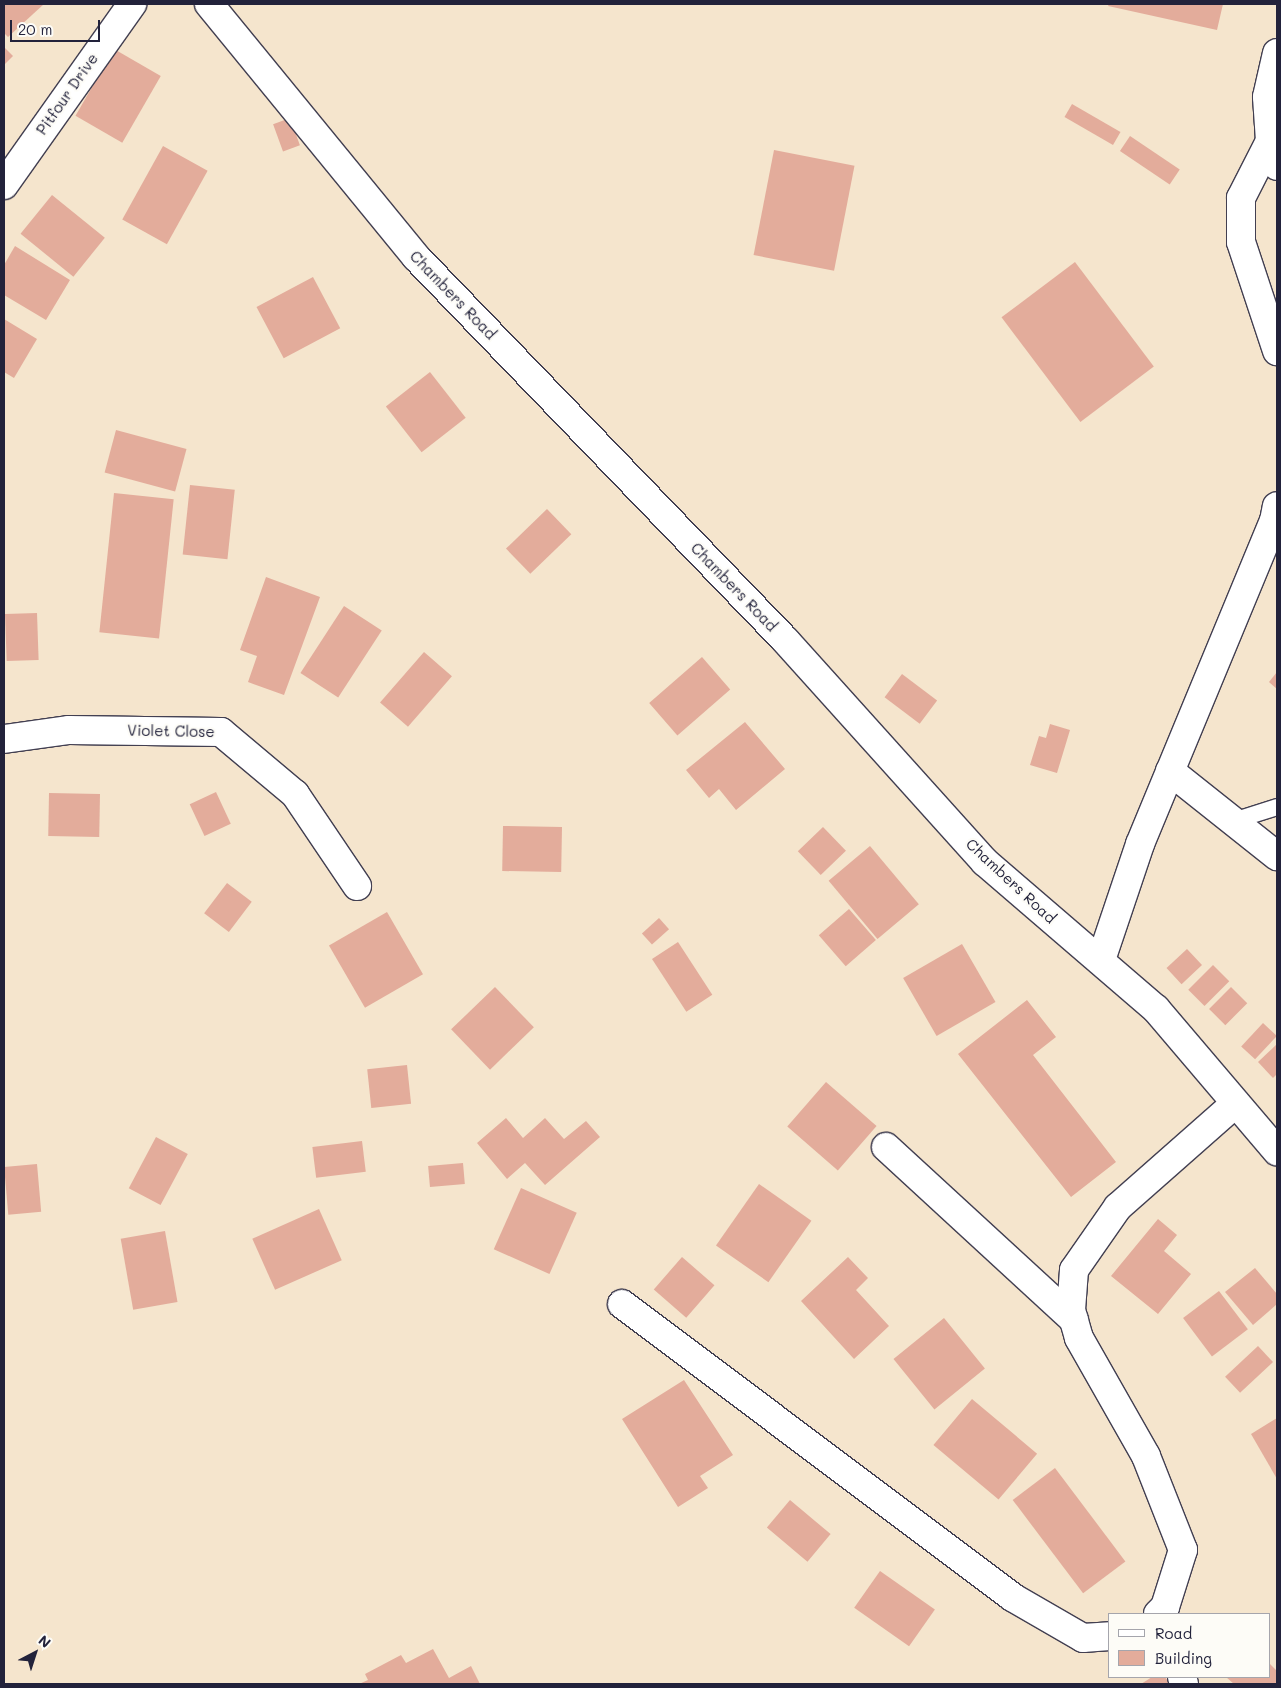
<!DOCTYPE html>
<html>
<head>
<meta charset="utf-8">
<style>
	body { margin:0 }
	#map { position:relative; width:1281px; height:1688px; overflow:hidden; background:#f5e5cd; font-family:Mali,sans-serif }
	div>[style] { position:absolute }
	.building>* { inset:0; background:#e3ac9b; transform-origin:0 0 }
	.roads { filter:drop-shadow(1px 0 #423f51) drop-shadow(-1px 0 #423f51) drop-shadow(0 1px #423f51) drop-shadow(0 -1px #423f51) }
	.lane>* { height:16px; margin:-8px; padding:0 8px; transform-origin:8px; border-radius:8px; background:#fff }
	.street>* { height:28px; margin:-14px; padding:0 14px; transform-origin:14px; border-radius:14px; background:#fff }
	.secondary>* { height:28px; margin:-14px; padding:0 14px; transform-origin:14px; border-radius:14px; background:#fff }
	span { translate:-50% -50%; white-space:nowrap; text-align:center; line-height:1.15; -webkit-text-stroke:4.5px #fdfcf7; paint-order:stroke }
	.street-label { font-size:15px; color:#22223b }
	.frame { position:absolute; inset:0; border:5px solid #22223b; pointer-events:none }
	.legend { position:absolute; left:1108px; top:1613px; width:162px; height:65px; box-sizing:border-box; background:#fdfcf7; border:1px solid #a5a5ac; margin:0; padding:6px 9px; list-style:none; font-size:15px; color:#22223b }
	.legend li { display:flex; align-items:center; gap:10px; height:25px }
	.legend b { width:25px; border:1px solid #a5a5ac }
	.north { position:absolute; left:10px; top:1628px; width:50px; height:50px; -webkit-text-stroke:4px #fdfcf7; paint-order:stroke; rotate:40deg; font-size:14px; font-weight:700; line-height:20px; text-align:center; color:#22223b }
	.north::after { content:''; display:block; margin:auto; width:18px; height:22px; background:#22223b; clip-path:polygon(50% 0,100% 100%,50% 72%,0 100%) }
	.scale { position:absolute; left:10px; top:20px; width:90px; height:22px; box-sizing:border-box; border:2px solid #22223b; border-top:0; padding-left:6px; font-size:15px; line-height:18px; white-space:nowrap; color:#22223b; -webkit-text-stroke:4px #fdfcf7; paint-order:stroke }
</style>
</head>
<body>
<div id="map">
	<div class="building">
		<i style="clip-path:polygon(4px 4px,44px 4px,8px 37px,4px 33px)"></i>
		<i style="clip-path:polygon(1109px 4px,1223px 4px,1217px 30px,1108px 6px)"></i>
		<i style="clip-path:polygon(4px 47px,13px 56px,4px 65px)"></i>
		<i style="left:114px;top:49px;width:54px;height:77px;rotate:30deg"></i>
		<i style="left:1072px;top:104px;width:56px;height:15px;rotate:30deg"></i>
		<i style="left:290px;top:118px;width:29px;height:18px;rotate:70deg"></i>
		<i style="left:1130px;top:136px;width:60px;height:18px;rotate:34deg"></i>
		<i style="left:163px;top:146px;width:51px;height:84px;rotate:29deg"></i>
		<i style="left:774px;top:150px;width:82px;height:107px;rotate:11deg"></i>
		<i style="left:52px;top:195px;width:68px;height:50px;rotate:39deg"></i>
		<i style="clip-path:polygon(15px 246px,70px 280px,46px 320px,4px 295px,4px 265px)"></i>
		<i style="left:1075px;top:262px;width:131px;height:92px;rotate:53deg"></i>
		<i style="left:313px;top:277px;width:58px;height:64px;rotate:62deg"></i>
		<i style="clip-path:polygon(4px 319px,37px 339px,14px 378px,4px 372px)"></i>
		<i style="left:430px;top:372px;width:58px;height:56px;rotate:52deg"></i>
		<i style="left:116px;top:430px;width:73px;height:44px;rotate:15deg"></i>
		<i style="left:190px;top:485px;width:45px;height:70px;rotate:6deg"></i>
		<i style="left:114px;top:493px;width:60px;height:140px;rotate:6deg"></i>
		<i style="left:547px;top:509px;width:35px;height:57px;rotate:46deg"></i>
		<i style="clip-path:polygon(266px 577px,320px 597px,284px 695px,248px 682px,257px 656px,240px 650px)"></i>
		<i style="left:344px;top:606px;width:45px;height:80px;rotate:33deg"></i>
		<i style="left:37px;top:613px;width:47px;height:32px;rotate:88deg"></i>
		<i style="left:424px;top:652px;width:37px;height:67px;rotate:41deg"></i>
		<i style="left:702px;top:657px;width:43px;height:70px;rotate:49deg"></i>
		<i style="clip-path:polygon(1277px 672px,1277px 689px,1269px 682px)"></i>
		<i style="left:902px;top:674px;width:44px;height:29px;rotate:37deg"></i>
		<i style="clip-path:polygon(745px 722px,785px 769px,736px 810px,719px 789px,709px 798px,686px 770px)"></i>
		<i style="clip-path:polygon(1050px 724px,1070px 730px,1057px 773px,1030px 765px,1039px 736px,1046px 738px)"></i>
		<i style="left:216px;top:792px;width:35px;height:29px;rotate:65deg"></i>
		<i style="left:49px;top:793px;width:51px;height:43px;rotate:1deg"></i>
		<i style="left:503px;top:826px;width:59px;height:45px;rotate:1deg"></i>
		<i style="left:823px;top:827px;width:33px;height:35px;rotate:46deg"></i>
		<i style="left:870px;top:846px;width:76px;height:54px;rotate:50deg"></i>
		<i style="left:227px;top:883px;width:31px;height:38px;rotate:37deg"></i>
		<i style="left:849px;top:909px;width:41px;height:40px;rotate:49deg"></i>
		<i style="left:387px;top:912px;width:72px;height:67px;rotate:60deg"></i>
		<i style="left:659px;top:918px;width:15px;height:23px;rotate:48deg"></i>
		<i style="left:678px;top:942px;width:63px;height:31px;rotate:57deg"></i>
		<i style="left:962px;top:944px;width:67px;height:68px;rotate:60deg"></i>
		<i style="left:1187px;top:949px;width:22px;height:28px;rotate:47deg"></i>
		<i style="left:1213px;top:965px;width:23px;height:35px;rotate:45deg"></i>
		<i style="left:495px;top:987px;width:56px;height:61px;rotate:46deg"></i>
		<i style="left:1231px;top:987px;width:23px;height:31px;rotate:45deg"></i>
		<i style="clip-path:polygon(1027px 1000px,1056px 1037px,1033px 1055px,1116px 1162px,1071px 1197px,958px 1054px)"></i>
		<i style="left:1263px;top:1023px;width:19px;height:32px;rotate:43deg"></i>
		<i style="clip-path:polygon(1277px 1044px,1277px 1074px,1273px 1078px,1258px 1062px)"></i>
		<i style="left:407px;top:1065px;width:39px;height:40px;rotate:84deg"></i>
		<i style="left:826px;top:1082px;width:67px;height:59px;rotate:41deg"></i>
		<i style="clip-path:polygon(506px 1118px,523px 1138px,545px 1118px,564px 1139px,586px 1121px,600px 1137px,545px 1185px,525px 1163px,507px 1179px,477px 1143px)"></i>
		<i style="left:156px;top:1137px;width:36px;height:58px;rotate:28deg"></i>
		<i style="left:362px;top:1141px;width:31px;height:50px;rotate:83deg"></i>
		<i style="left:463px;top:1163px;width:21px;height:35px;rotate:85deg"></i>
		<i style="left:37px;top:1164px;width:48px;height:33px;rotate:85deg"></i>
		<i style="left:759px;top:1184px;width:64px;height:75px;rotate:35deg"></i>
		<i style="left:521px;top:1188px;width:61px;height:67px;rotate:24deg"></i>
		<i style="left:319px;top:1209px;width:56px;height:73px;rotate:66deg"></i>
		<i style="clip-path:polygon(1158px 1219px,1177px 1235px,1164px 1251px,1191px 1274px,1158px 1314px,1111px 1276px)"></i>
		<i style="left:165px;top:1231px;width:72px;height:45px;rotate:80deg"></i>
		<i style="left:682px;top:1257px;width:43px;height:43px;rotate:41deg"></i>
		<i style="clip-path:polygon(848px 1257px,868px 1278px,856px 1290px,889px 1326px,854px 1359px,801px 1301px)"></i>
		<i style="clip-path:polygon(1255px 1268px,1277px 1294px,1277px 1304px,1253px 1325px,1225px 1292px)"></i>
		<i style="left:1219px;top:1291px;width:48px;height:45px;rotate:53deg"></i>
		<i style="left:944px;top:1318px;width:65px;height:65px;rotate:51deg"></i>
		<i style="left:1258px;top:1346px;width:22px;height:45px;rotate:47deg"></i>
		<i style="clip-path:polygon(684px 1380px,733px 1455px,700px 1476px,708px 1488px,678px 1507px,622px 1419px)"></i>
		<i style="left:972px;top:1399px;width:85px;height:60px;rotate:40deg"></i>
		<i style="clip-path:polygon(1277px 1418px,1277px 1479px,1251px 1434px)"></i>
		<i style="left:1055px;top:1468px;width:117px;height:53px;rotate:53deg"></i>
		<i style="left:790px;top:1500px;width:53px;height:36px;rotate:40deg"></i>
		<i style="left:880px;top:1571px;width:67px;height:45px;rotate:35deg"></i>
		<i style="clip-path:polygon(433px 1649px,449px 1678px,471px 1666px,480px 1684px,359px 1684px,368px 1680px,365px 1674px,401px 1655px,406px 1663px)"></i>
		<i style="clip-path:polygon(1270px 1664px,1277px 1671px,1277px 1684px,1234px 1684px,1226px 1677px,1270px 1677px)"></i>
		<i style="clip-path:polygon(1152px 1677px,1165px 1677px,1170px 1684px,1141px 1684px)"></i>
	</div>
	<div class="roads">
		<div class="lane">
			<i style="left:1233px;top:821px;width:46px;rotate:-17.7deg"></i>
		</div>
		<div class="street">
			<i style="left:1270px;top:141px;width:64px;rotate:117deg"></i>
			<i style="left:1241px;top:198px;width:44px;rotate:90deg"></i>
			<i style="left:1241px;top:242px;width:115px;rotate:71.7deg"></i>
			<i style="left:4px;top:185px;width:222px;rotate:-54.7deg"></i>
			<i style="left:4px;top:739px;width:66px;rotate:-7.9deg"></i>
			<i style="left:69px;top:730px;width:152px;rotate:0.8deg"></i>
			<i style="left:221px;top:732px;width:97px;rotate:40deg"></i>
			<i style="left:295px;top:794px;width:111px;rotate:56deg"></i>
			<i style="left:1170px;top:771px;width:137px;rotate:38.5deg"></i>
			<i style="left:1101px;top:960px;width:122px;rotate:-71.4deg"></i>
			<i style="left:1140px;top:844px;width:350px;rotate:-67.5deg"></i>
			<i style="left:1274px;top:521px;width:15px;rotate:-79deg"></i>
			<i style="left:886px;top:1147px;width:255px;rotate:42.6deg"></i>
			<i style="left:622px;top:1304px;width:488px;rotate:36.9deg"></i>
			<i style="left:1012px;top:1597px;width:82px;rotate:30deg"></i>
			<i style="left:1083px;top:1638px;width:27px;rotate:-4deg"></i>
			<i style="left:1158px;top:1614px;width:10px;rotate:-45deg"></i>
			<i style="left:1165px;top:1607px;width:60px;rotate:-72.5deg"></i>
			<i style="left:1183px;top:1550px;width:101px;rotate:-111.5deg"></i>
			<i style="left:1146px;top:1456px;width:136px;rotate:-119.6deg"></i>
			<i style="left:1079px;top:1338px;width:29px;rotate:-106deg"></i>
			<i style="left:1071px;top:1310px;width:40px;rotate:-85.7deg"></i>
			<i style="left:1074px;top:1270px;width:77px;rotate:-55.1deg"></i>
			<i style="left:1118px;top:1207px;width:156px;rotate:-41.4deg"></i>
			<i style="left:1182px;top:1677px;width:7px;rotate:74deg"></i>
		</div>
		<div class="secondary">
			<i style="left:209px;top:4px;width:327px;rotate:50.7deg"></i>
			<i style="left:416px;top:257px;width:533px;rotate:46.06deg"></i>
			<i style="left:786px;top:641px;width:297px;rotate:48deg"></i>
			<i style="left:985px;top:862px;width:225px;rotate:40.7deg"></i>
			<i style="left:1156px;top:1009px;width:187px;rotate:49.6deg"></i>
			<i style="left:1277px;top:53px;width:45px;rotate:102.8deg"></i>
			<i style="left:1267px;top:97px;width:44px;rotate:86.1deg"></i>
			<i style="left:1270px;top:141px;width:26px;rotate:74deg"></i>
		</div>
	</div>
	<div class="street-label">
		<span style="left:67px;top:94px;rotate:-55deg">Pitfour Drive</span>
		<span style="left:453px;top:295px;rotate:46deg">Chambers Road</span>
		<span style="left:734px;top:587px;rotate:46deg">Chambers Road</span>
		<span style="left:171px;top:731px;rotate:1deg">Violet Close</span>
		<span style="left:1011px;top:881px;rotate:43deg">Chambers Road</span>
	</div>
	<div class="frame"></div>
	<ul class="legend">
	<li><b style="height:6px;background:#fff"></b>Road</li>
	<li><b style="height:14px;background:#e3ac9b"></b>Building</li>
	</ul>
	<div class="north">N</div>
	<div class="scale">20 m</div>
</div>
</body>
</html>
